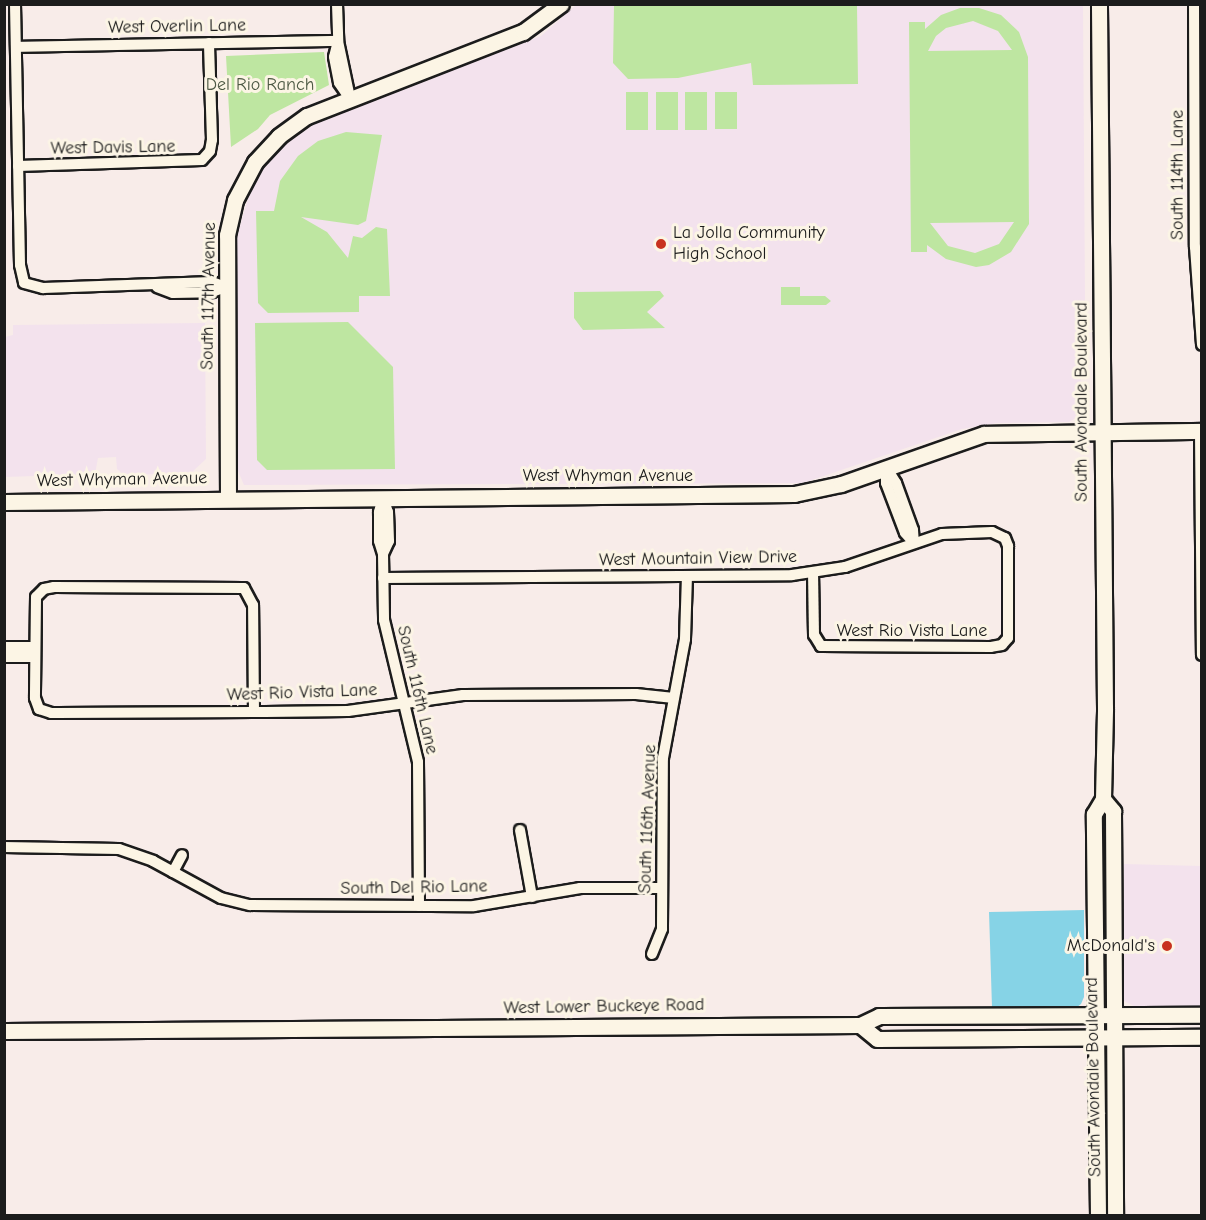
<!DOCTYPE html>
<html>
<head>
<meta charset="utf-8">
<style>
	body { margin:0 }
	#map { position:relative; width:1206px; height:1220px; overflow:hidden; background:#f8ece9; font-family:"Comic Neue",sans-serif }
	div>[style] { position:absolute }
	.built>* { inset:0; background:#f3e2ed }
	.green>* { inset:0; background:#bee6a1; transform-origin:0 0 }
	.water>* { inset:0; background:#86d3e6 }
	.roads { filter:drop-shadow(2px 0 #1c1c1c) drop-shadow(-2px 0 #1c1c1c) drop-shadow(0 2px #1c1c1c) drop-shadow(0 -2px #1c1c1c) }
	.street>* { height:10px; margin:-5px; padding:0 5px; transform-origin:5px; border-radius:5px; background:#fcf5e5 }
	.secondary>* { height:15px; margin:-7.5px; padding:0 7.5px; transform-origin:7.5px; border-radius:7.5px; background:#fcf5e5 }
	.dots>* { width:16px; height:16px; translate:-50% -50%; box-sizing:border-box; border:3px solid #fcf5e5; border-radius:50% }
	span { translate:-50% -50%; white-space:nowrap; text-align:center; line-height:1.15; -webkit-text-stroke:6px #fcf5e5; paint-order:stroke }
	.street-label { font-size:18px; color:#1c1c1c }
	.park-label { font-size:18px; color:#4d5944 }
	.poi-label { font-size:18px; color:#1c1c1c }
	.left { translate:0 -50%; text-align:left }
	.right { translate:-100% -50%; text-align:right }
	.frame { position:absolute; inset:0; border:6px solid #1c1c1c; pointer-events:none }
</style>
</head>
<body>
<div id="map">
	<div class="built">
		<i style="clip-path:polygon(576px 5px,1083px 5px,1085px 299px,1079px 416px,1069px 422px,997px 423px,962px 429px,803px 483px,244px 485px,238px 471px,237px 236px,249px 195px,264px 168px,286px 144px,313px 125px,541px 36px)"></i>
		<i style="clip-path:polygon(205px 323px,206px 459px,191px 473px,124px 475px,117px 469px,116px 457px,98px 458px,95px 474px,5px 477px,5px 337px,13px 335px,13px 325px)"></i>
		<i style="clip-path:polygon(1124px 864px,1201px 866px,1201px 1007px,1136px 1007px,1124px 1001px)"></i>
	</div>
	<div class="green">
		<i style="clip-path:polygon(614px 5px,857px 5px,858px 84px,753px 85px,751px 63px,678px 78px,628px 79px,613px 63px)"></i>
		<i style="clip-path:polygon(evenodd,960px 8px,979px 8px,1001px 15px,1019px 32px,1028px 57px,1029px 224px,1011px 252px,989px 265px,976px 267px,946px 259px,927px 245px,927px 252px,911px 252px,909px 22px,925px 22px,925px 29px,941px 15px,960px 8px,973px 21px,998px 31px,1012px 50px,928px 51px,936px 36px,946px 28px,973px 21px,960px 8px,1014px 222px,999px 244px,975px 253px,948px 246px,930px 223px,1014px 222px)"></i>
		<i style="clip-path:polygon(324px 52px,329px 85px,270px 115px,258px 129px,231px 147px,226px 56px)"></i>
		<i style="left:648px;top:92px;width:38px;height:22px;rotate:90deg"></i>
		<i style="left:656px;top:92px;width:22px;height:38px"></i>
		<i style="left:685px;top:92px;width:22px;height:38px"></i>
		<i style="left:715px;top:92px;width:22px;height:37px"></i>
		<i style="clip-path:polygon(346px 132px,382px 135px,366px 221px,358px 225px,301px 217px,327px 232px,348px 258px,353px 236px,362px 238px,376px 227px,387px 229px,390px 296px,359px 296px,359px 312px,268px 313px,258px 303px,256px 211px,274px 211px,280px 181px,298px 156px,318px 141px)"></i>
		<i style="clip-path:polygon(781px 287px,800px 287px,800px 296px,825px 296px,831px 301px,826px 305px,781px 305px)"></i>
		<i style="clip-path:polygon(660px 291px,664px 296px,647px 312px,665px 328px,583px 330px,574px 318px,574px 292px)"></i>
		<i style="clip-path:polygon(348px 322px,393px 367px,395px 469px,267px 470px,257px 460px,255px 323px)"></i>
	</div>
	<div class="water">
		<i style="clip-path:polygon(1084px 910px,1084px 997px,1081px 1004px,1072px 1011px,992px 1008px,989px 912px)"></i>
	</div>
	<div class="roads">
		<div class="street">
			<i style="left:15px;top:4px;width:261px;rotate:88.9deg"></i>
			<i style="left:20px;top:265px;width:18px;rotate:77deg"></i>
			<i style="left:24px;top:283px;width:20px;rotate:15deg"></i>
			<i style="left:43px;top:288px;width:169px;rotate:-2deg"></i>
			<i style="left:212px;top:282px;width:15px;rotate:20deg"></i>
			<i style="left:337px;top:4px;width:37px;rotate:88deg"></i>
			<i style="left:338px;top:41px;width:16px;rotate:104deg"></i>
			<i style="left:334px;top:57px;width:26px;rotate:79deg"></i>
			<i style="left:339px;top:83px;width:19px;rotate:55deg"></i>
			<i style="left:1194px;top:4px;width:243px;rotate:89.8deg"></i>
			<i style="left:1195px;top:247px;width:98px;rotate:85.9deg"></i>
			<i style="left:338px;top:41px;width:58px;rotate:78.1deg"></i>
			<i style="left:16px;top:47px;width:322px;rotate:-1.1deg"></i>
			<i style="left:18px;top:166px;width:184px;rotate:-1.9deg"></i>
			<i style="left:202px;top:160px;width:12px;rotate:-48deg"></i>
			<i style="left:210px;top:151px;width:11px;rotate:-80deg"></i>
			<i style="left:212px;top:140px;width:97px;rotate:-91.8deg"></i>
			<i style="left:157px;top:287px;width:17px;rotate:21deg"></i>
			<i style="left:173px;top:293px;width:39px;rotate:-1deg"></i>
			<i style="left:212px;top:292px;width:15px;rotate:-20deg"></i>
			<i style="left:1200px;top:432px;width:223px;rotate:89.5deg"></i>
			<i style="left:886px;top:467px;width:16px;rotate:90deg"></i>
			<i style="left:886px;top:483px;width:53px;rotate:69.2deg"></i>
			<i style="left:905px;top:533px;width:13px;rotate:48deg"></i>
			<i style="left:886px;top:467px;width:19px;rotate:58deg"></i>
			<i style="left:896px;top:483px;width:50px;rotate:70.1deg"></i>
			<i style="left:913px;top:530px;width:13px;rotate:86deg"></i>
			<i style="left:383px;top:497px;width:16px;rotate:105deg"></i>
			<i style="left:379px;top:512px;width:29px;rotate:90deg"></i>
			<i style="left:379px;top:541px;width:14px;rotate:73deg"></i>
			<i style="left:383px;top:554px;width:66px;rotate:89.1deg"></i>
			<i style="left:384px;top:620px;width:146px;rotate:76.5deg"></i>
			<i style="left:418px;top:762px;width:144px;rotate:89.6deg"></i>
			<i style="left:383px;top:497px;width:16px;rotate:72deg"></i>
			<i style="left:388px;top:512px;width:29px;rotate:88deg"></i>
			<i style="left:389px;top:541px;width:14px;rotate:115deg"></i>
			<i style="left:383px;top:578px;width:409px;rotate:-0.4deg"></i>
			<i style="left:792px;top:575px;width:54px;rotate:-8.6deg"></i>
			<i style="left:845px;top:567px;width:102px;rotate:-18.8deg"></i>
			<i style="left:942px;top:534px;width:50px;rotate:-2.3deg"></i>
			<i style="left:992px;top:532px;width:14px;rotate:25deg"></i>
			<i style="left:1005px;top:538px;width:9px;rotate:69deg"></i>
			<i style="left:1008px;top:546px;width:92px;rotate:90deg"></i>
			<i style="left:1008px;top:638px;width:9px;rotate:131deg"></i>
			<i style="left:1002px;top:645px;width:11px;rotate:170deg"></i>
			<i style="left:991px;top:647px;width:170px;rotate:-179.7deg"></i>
			<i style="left:821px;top:646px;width:13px;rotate:-122deg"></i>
			<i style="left:814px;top:635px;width:62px;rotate:-90.9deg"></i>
			<i style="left:4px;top:647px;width:31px"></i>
			<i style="left:4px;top:657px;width:31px"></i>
			<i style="left:254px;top:712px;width:107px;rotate:-90.5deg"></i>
			<i style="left:253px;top:605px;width:19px;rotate:-118deg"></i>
			<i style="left:244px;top:588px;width:190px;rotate:-179.7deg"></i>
			<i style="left:54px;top:587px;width:10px;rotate:169deg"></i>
			<i style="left:44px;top:589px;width:11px;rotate:135deg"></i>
			<i style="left:36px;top:597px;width:101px;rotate:90.6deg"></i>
			<i style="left:35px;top:698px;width:12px;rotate:70deg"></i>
			<i style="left:39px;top:709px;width:13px;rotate:18deg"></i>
			<i style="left:51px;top:713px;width:6px"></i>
			<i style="left:57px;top:713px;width:197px;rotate:-0.3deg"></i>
			<i style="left:254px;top:712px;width:11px"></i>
			<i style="left:265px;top:712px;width:83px;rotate:-0.7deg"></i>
			<i style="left:348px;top:711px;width:116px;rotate:-7.9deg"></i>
			<i style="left:463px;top:695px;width:173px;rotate:-0.3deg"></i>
			<i style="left:636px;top:694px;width:38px;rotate:6deg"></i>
			<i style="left:520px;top:830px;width:68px;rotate:79.8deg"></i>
			<i style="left:4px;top:847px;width:115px;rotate:1deg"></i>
			<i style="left:119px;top:849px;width:36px;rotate:19deg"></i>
			<i style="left:153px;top:861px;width:77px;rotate:28.6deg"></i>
			<i style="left:221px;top:898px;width:30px;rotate:14deg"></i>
			<i style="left:250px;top:905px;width:224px;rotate:0.3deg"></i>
			<i style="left:474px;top:906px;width:108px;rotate:-9.6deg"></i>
			<i style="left:580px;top:888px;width:82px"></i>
			<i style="left:173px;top:872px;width:19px;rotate:-62deg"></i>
			<i style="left:652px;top:954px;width:27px;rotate:-68deg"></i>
			<i style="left:662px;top:929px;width:171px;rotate:-89.7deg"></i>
			<i style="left:663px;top:758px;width:121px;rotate:-79.5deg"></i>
			<i style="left:685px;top:639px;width:63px;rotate:-88.2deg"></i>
		</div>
		<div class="secondary">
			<i style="left:228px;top:499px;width:264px;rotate:-90.2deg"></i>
			<i style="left:227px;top:235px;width:36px;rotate:-77deg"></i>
			<i style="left:235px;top:200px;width:43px;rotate:-62.2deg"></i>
			<i style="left:255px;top:162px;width:35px;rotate:-47deg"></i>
			<i style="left:279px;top:136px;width:34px;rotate:-36deg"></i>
			<i style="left:307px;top:116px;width:232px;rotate:-21.3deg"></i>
			<i style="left:523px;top:32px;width:47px;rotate:-36.4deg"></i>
			<i style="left:4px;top:502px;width:790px;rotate:-0.58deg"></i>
			<i style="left:794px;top:494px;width:48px;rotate:-12deg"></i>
			<i style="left:841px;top:484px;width:151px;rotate:-19.3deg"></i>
			<i style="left:984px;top:434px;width:218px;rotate:-0.8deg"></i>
			<i style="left:1103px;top:799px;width:16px;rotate:50deg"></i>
			<i style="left:1113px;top:811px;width:405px;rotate:89.7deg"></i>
			<i style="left:860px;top:1025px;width:22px;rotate:39deg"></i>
			<i style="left:877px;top:1039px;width:325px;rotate:-0.4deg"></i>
			<i style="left:4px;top:1031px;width:856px;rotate:-0.4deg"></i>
			<i style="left:860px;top:1025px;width:21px;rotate:-25deg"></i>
			<i style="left:879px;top:1016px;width:323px;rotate:-0.2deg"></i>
			<i style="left:1098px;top:1216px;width:402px;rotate:-90.6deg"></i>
			<i style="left:1094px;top:814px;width:17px;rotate:-59deg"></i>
			<i style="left:1103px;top:799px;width:91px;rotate:-88.7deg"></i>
			<i style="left:1105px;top:708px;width:704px;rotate:-90.49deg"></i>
		</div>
	</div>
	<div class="dots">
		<i style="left:661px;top:244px;background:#c8321e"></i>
		<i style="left:1167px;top:946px;background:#c8321e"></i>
	</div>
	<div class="street-label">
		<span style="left:177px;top:27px;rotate:-1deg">West Overlin Lane</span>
		<span style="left:113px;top:148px;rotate:-1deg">West Davis Lane</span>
		<span style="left:1178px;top:175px;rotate:-90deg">South 114th Lane</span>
		<span style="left:209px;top:296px;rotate:-89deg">South 117th Avenue</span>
		<span style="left:1082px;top:402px;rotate:-90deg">South Avondale Boulevard</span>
		<span style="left:608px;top:476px">West Whyman Avenue</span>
		<span style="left:122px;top:480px;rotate:-1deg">West Whyman Avenue</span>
		<span style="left:698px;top:559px;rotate:-1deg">West Mountain View Drive</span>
		<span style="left:912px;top:631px">West Rio Vista Lane</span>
		<span style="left:417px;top:690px;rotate:77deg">South 116th Lane</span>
		<span style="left:302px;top:693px;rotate:-2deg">West Rio Vista Lane</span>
		<span style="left:648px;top:819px;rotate:-88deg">South 116th Avenue</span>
		<span style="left:414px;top:888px;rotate:-1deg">South Del Rio Lane</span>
		<span style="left:604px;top:1007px;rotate:-1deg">West Lower Buckeye Road</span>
		<span style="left:1094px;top:1077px;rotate:-91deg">South Avondale Boulevard</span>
	</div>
	<div class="park-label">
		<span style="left:260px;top:85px">Del Rio Ranch</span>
	</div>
	<div class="poi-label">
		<span class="left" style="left:673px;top:244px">La Jolla Community<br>High School</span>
		<span class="right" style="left:1155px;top:946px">McDonald's</span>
	</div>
	<div class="frame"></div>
</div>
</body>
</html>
